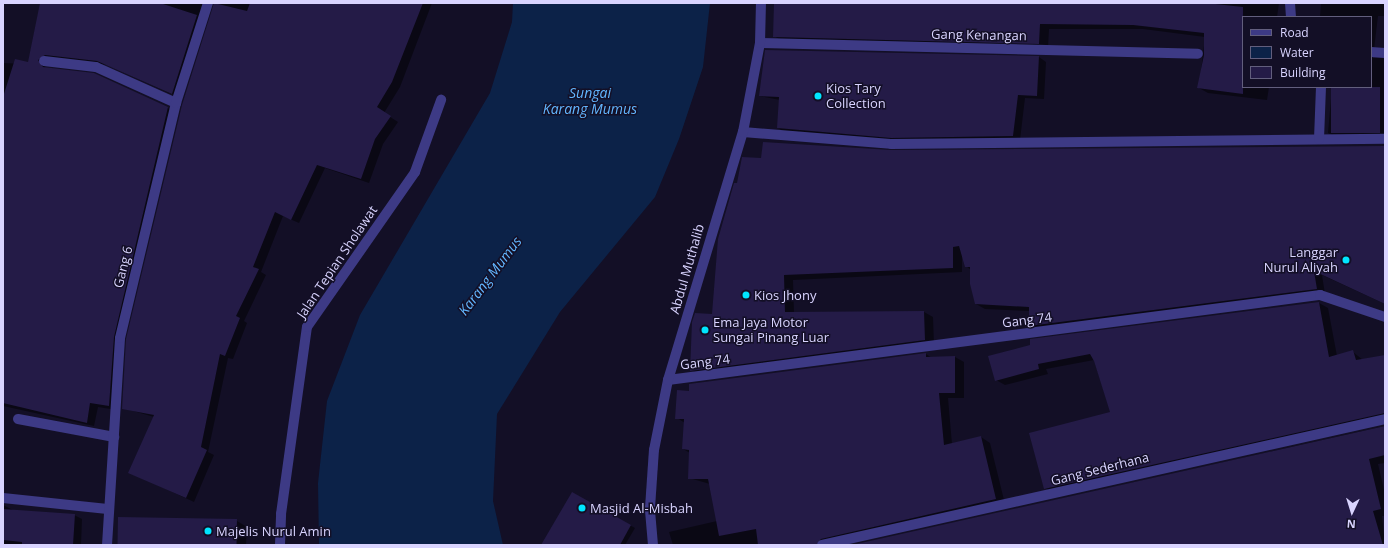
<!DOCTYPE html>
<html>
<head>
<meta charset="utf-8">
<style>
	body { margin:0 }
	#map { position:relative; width:1388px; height:548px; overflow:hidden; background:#130f26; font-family:"Open Sans",sans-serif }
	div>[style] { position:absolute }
	.water>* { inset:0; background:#0c2248 }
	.shadow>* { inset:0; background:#0007 }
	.building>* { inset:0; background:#241b47; transform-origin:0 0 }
	.minor>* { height:10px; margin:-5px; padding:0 5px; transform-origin:5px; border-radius:5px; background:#3d3a85 }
	.tertiary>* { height:10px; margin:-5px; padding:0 5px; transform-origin:5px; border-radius:5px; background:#3d3a85 }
	.dots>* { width:11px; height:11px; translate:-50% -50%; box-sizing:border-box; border:2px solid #130f26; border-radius:50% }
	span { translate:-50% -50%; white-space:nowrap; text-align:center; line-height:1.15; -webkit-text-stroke:3px #130f26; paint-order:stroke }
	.street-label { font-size:13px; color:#d9d4ff }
	.poi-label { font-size:13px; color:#d9d4ff }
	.left { translate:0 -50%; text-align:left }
	.right { translate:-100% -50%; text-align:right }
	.water-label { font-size:14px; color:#62b6ff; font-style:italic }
	.frame { position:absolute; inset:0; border:4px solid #d9d4ff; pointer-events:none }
	.legend { position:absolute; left:1242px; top:16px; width:130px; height:72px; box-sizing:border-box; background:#130f26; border:1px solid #625e7d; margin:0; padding:5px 7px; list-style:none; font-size:12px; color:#d9d4ff }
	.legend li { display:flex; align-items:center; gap:8px; height:20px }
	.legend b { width:20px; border:1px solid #625e7d }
	.north { position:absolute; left:1332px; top:492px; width:40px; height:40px; -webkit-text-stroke:3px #130f26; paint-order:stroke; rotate:184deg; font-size:11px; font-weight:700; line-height:16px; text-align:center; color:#d9d4ff }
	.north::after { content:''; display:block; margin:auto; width:14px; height:18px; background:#d9d4ff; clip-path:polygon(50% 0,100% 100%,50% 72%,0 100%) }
</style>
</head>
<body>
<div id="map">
	<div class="water">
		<i style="clip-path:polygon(513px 3px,710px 3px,703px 67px,679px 139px,655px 197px,560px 312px,497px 414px,493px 501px,503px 545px,319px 545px,318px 483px,327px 401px,360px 315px,490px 93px,512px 22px)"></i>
	</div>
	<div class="shadow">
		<i style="clip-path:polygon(41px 3px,212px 3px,180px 98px,107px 65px,53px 58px,46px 62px,45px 69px,94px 74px,176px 112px,121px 341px,117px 410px,98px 407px,94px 426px,3px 406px,3px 63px,28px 64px)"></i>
		<i style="clip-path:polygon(215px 3px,432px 3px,400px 87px,384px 113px,398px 122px,383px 144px,369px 183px,325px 168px,299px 223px,283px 216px,261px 272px,266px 275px,244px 321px,247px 323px,233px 359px,228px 358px,208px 452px,214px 455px,194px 502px,129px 472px,154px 417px,123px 408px,183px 105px)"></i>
		<i style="clip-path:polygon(775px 3px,1279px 3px,1277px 17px,1243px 17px,1243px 87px,1269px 87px,1267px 100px,1208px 93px,1199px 88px,1205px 37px,1143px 29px,1049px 29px,1048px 48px,784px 42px,774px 36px)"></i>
		<i style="clip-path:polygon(1321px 3px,1385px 3px,1385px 16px,1378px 16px,1373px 58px,1385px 58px,1385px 137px,1338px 138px,1328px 133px,1332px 87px,1371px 87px,1371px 17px,1320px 17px)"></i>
		<i style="clip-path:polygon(1039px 57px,1046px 62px,1044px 99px,1025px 98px,1020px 140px,899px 141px,785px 132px,778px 128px,780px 100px,760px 96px)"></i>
		<i style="clip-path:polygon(1385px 147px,1385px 304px,1322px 275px,1325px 294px,1039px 331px,1030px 326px,1030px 311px,985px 309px,976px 304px,971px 270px,966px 266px,962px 254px,962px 272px,793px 280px,794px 313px,924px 312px,933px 317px,934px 345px,700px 375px,691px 370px,713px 315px,738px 184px,761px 159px,891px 152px)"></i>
		<i style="clip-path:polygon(1319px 303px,1328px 308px,1337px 356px,1353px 352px,1363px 360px,1385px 356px,1385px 419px,1054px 493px,1045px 488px,1111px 413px,1094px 360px,1046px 369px,1048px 374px,1005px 385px,996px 380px,990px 356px)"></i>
		<i style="clip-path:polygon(926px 354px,932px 358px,955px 357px,964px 362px,964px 398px,948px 398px,952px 444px,981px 437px,990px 443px,1005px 504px,829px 545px,673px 545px,669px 532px,717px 521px,710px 484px,689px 478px,690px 453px,683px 449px,685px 423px,677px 418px,690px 392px)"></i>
		<i style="clip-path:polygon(1385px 426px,1385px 463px,1378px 464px,1385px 494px,1385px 516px,1382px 516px,1385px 545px,856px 545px)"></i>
		<i style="clip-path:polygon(572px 493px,635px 528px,625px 545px,543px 545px)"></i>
		<i style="clip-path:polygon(3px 505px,15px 511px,74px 515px,82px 519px,81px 545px,3px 545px)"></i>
		<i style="clip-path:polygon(237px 521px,247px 527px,246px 545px,118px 545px)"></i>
	</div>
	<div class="building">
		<i style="clip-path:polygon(40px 3px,160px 3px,197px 15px,172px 94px,97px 61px,45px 55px,38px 60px,43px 67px,94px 73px,168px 107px,114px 337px,109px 406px,90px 403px,87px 423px,3px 403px,3px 97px,15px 59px,28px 62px)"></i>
		<i style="clip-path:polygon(214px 3px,247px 11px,250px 3px,423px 3px,392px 82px,377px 107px,391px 116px,375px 139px,361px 179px,317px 165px,291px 220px,275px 212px,253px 267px,259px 269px,236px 316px,240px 318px,225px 356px,220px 354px,201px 447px,207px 450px,186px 498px,128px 473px,154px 415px,122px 409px,126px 339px,182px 105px)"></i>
		<i style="clip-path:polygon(774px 3px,1206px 3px,1243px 7px,1243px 94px,1197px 88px,1204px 55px,1204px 33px,1133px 25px,1040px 24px,1039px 44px,773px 37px)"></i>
		<i style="clip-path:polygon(765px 50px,1039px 56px,1037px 96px,1018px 95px,1013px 136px,891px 138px,777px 128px,779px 97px,759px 96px)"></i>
		<i style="left:1331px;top:87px;width:49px;height:46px"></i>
		<i style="clip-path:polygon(763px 142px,891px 150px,1385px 146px,1385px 304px,1314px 271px,1317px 289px,1029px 326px,1029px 307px,975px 304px,970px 284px,970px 267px,965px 267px,959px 246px,953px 247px,953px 268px,784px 275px,785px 312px,924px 311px,925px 340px,690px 371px,692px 322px,695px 313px,712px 314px,718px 239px,734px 183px,737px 183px,742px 157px,761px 158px)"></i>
		<i style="clip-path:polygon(1319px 302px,1329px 357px,1353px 350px,1356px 360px,1385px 355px,1385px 413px,1044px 489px,1029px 433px,1110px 412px,1094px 361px,1090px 354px,1038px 364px,1039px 369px,995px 381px,988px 356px,1030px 345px,1030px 339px)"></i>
		<i style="clip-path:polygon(926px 353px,926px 357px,955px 356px,955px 393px,939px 393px,944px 445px,981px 436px,996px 499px,821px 539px,816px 545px,758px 545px,756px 529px,719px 536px,708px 479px,688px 479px,689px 450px,682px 449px,684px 419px,675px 419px,677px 390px,689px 391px,689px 384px)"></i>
		<i style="clip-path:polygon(1385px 426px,1385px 455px,1369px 459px,1381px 509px,1373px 511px,1383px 545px,852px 545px)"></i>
		<i style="clip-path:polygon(572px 492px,631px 525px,620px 545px,541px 545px)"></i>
		<i style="clip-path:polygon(3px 509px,75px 514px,73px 545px,22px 545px,22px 542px,3px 540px)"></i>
		<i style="left:118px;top:517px;width:119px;height:28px;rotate:1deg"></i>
	</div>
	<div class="minor">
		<i style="left:1290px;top:3px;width:14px;rotate:86deg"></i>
		<i style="left:760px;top:43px;width:438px;rotate:1.4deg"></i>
		<i style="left:1371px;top:52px;width:14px;rotate:4deg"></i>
		<i style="left:44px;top:61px;width:52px;rotate:6.6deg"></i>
		<i style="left:96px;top:67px;width:88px;rotate:24.2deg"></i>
		<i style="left:743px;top:132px;width:148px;rotate:4.6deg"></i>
		<i style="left:891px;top:144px;width:494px;rotate:-0.6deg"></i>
		<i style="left:1319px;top:139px;width:52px;rotate:-87.8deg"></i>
		<i style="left:668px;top:380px;width:658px;rotate:-7.43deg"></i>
		<i style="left:1320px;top:295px;width:69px;rotate:18.7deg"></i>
		<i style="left:18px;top:419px;width:98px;rotate:10.6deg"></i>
		<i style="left:3px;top:498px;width:105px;rotate:6deg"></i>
		<i style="left:107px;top:545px;width:207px;rotate:-86.4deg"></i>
		<i style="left:120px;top:338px;width:242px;rotate:-76.6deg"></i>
		<i style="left:176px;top:103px;width:105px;rotate:-72.3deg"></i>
		<i style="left:280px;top:545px;width:31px;rotate:-88deg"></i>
		<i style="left:281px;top:514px;width:189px;rotate:-82.1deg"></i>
		<i style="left:307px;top:327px;width:189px;rotate:-55.1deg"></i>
		<i style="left:415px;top:172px;width:77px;rotate:-70.1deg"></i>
		<i style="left:822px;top:545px;width:577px;rotate:-12.61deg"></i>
	</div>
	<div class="tertiary">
		<i style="left:653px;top:545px;width:37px;rotate:-95deg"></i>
		<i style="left:650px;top:508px;width:58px;rotate:-86.1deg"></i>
		<i style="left:654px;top:450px;width:71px;rotate:-78.7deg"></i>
		<i style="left:668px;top:380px;width:259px;rotate:-73.2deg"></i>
		<i style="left:743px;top:132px;width:91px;rotate:-79.2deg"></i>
		<i style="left:760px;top:43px;width:40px;rotate:-88.6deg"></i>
	</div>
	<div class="dots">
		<i style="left:818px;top:96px;background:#00e5ff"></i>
		<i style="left:1346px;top:260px;background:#00e5ff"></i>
		<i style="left:746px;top:295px;background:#00e5ff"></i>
		<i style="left:705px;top:330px;background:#00e5ff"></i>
		<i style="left:582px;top:508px;background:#00e5ff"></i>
		<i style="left:208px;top:531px;background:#00e5ff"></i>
	</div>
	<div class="street-label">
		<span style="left:979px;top:35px;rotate:1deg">Gang Kenangan</span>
		<span style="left:337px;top:262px;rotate:-56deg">Jalan Tepian Sholawat</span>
		<span style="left:123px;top:267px;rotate:-76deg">Gang 6</span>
		<span style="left:687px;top:269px;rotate:-74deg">Abdul Muthalib</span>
		<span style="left:1027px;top:320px;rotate:-7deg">Gang 74</span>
		<span style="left:705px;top:362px;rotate:-7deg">Gang 74</span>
		<span style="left:1100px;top:469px;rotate:-14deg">Gang Sederhana</span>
	</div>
	<div class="poi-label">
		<span class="left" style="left:826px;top:96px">Kios Tary<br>Collection</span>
		<span class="right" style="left:1338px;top:260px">Langgar<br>Nurul Aliyah</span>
		<span class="left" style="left:754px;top:295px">Kios Jhony</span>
		<span class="left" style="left:713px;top:330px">Ema Jaya Motor<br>Sungai Pinang Luar</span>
		<span class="left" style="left:590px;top:508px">Masjid Al-Misbah</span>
		<span class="left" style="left:216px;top:531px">Majelis Nurul Amin</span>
	</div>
	<div class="water-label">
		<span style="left:590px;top:101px">Sungai<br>Karang Mumus</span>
		<span style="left:490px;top:276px;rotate:-53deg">Karang Mumus</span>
	</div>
	<div class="frame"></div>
	<ul class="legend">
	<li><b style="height:5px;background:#3d3a85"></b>Road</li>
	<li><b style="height:11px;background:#0c2248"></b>Water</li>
	<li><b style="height:11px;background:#241b47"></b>Building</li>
	</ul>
	<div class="north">N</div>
</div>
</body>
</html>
